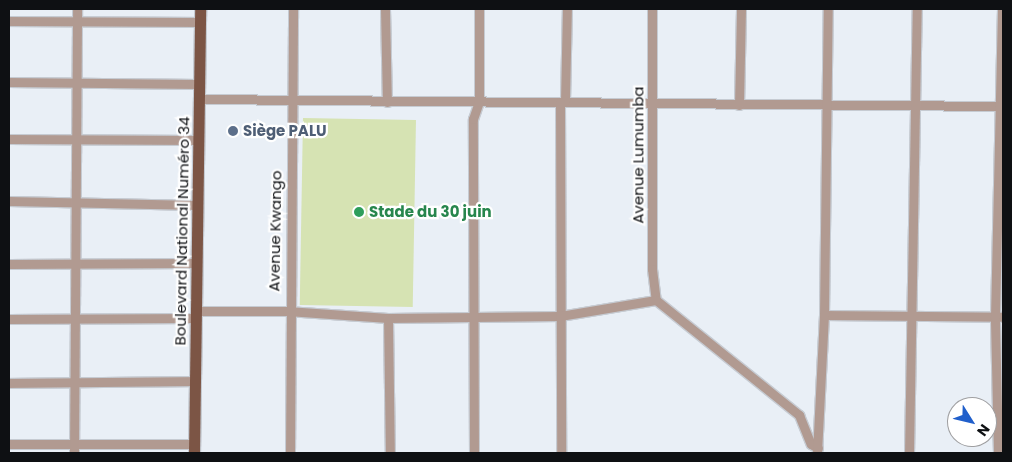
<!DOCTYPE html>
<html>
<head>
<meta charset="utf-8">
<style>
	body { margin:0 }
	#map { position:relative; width:1012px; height:462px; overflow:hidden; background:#e9eff6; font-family:Poppins,sans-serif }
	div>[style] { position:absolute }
	.green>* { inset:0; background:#d6e3b3; transform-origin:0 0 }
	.roads { filter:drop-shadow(1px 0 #c6cbd2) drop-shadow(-1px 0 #c6cbd2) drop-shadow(0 1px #c6cbd2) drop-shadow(0 -1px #c6cbd2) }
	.minor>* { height:9px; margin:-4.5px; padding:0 4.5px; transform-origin:4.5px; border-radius:4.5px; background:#b19a91 }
	.major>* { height:11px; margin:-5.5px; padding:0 5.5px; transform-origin:5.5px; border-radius:5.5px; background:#7c5545 }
	.dots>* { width:14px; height:14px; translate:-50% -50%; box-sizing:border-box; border:2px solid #fff; border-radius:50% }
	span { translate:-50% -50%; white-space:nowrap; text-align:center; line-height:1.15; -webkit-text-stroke:4.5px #fff; paint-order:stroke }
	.service-label { font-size:15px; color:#4e5e75; font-weight:700 }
	.left { translate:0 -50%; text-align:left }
	.street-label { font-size:15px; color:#0e1013 }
	.leisure-label { font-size:15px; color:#27864d; font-weight:700 }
	.frame { position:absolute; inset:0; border:10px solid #0e1013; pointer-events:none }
	.north { position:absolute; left:947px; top:397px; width:50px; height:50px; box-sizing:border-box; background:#fff; border:1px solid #9f9fa1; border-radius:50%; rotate:126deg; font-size:14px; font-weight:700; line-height:20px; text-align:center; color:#0e1013 }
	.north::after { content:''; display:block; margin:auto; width:18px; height:22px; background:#205fcb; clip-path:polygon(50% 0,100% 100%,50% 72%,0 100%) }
</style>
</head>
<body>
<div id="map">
	<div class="green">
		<i style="left:303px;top:118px;width:113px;height:187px;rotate:1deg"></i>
	</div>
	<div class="roads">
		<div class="minor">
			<i style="left:385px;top:9px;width:93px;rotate:88.8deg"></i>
			<i style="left:652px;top:9px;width:260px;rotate:90deg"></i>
			<i style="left:652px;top:269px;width:31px;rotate:83deg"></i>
			<i style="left:9px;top:21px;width:191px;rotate:0.3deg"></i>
			<i style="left:9px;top:82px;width:189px;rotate:0.6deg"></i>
			<i style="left:198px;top:99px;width:805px;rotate:0.5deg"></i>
			<i style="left:565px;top:101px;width:92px;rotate:-88.8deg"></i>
			<i style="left:560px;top:102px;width:351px;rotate:89.8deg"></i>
			<i style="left:739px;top:105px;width:96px;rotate:-88.8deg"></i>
			<i style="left:9px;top:139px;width:190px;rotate:0.3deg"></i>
			<i style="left:9px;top:201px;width:189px;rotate:1.2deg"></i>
			<i style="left:9px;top:264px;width:188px;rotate:-0.3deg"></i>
			<i style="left:656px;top:300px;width:184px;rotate:38.8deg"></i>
			<i style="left:799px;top:415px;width:31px;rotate:68deg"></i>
			<i style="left:811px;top:444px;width:8px;rotate:30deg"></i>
			<i style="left:196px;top:311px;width:91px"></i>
			<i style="left:287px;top:311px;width:101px;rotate:4deg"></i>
			<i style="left:388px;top:318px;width:172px;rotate:-0.7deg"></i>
			<i style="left:560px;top:316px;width:97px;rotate:-9.5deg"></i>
			<i style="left:824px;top:315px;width:179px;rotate:0.6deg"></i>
			<i style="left:388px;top:318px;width:135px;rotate:89.2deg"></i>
			<i style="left:9px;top:319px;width:187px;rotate:-0.3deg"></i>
			<i style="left:9px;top:383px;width:187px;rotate:-0.6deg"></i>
			<i style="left:9px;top:444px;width:185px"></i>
			<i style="left:74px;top:453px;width:444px;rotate:-89.6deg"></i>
			<i style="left:290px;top:453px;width:444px;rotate:-89.6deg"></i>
			<i style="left:474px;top:453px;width:334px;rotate:-90.2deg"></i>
			<i style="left:473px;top:119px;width:18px;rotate:-71deg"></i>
			<i style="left:479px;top:102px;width:93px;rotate:-90deg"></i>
			<i style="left:817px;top:453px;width:138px;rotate:-87.1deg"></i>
			<i style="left:824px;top:315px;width:306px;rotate:-89.3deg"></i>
			<i style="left:909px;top:453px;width:444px;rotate:-89deg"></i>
			<i style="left:998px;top:453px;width:136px;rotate:-91.3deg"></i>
			<i style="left:995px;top:317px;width:308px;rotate:-88.7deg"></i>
		</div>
		<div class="major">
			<i style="left:194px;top:453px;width:444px;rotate:-89.2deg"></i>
		</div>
	</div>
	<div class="dots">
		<i style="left:233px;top:131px;background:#5c6f8a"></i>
		<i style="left:359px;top:212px;background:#2e9e5b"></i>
	</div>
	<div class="service-label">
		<span class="left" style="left:243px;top:131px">Siège PALU</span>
	</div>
	<div class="street-label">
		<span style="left:638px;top:155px;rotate:-90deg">Avenue Lumumba</span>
		<span style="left:182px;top:231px;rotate:-89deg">Boulevard National Numéro 34</span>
		<span style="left:275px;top:231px;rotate:-89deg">Avenue Kwango</span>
	</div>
	<div class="leisure-label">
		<span class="left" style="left:369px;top:212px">Stade du 30 juin</span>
	</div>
	<div class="frame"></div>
	<div class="north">N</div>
</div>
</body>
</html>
